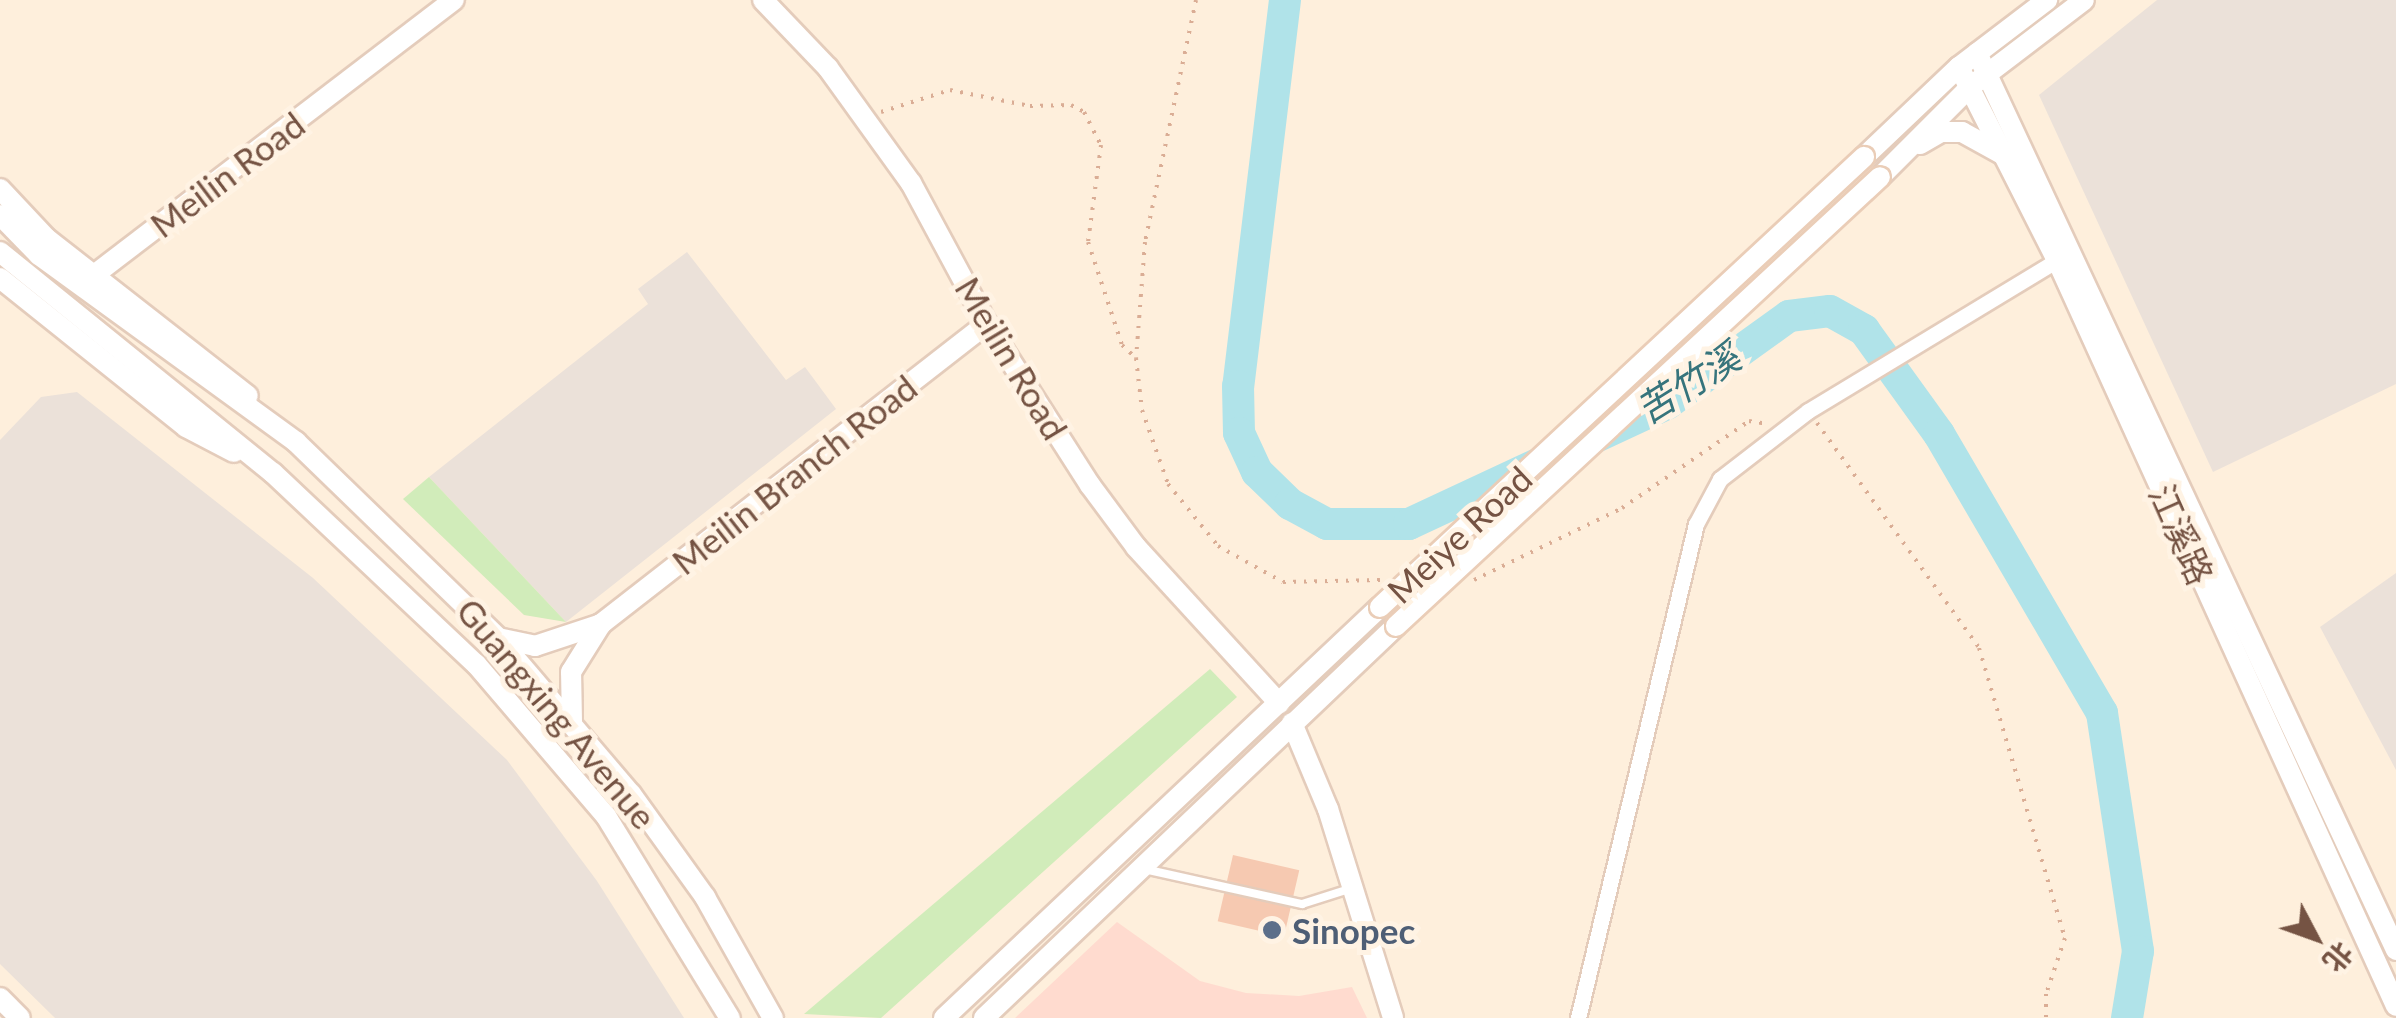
<!DOCTYPE html>
<html>
<head>
<meta charset="utf-8">
<style>
	body { margin:0 }
	#map { position:relative; width:2396px; height:1018px; overflow:hidden; background:#feefdc; font-family:Lato,"Noto Sans SC",sans-serif }
	div>[style] { position:absolute }
	.commercial>* { inset:0; background:#ffdbcf }
	.industrial>* { inset:0; background:#ebe1d9 }
	.green>* { inset:0; background:#d1ecba }
	.river>* { height:32px; margin:-16px; padding:0 16px; transform-origin:16px; border-radius:16px; background:#b0e3e9 }
	.building>* { inset:0; background:#f6c9b1; transform-origin:0 0 }
	.path>* { height:4px; margin-top:-2px; transform-origin:0; background:repeating-linear-gradient(90deg,#daad95 0 2.5px,transparent 0 10.5px) }
	.roads { filter:drop-shadow(2px 0 #e4ccbb) drop-shadow(-2px 0 #e4ccbb) drop-shadow(0 2px #e4ccbb) drop-shadow(0 -2px #e4ccbb) }
	.lane>* { height:8px; margin:-4px; padding:0 4px; transform-origin:4px; border-radius:4px; background:#fff }
	.street>* { height:15px; margin:-7.5px; padding:0 7.5px; transform-origin:7.5px; border-radius:7.5px; background:#fff }
	.secondary>* { height:20px; margin:-10px; padding:0 10px; transform-origin:10px; border-radius:10px; background:#fff }
	.bridges { filter:drop-shadow(2px 0 #eacdb7) drop-shadow(-2px 0 #eacdb7) drop-shadow(0 2px #eacdb7) drop-shadow(0 -2px #eacdb7) }
	.secondary-bridge>* { height:20px; margin:-10px; padding:0 10px; transform-origin:10px; border-radius:10px; background:#fff }
	.dots>* { width:28px; height:28px; translate:-50% -50%; box-sizing:border-box; border:5px solid #fff3e4; border-radius:50% }
	span { translate:-50% -50%; white-space:nowrap; text-align:center; line-height:1.15; -webkit-text-stroke:10px #fff3e4; paint-order:stroke }
	.street-label { font-size:35px; color:#755343 }
	.service-label { font-size:35px; color:#4e5e75; font-weight:700 }
	.left { translate:0 -50%; text-align:left }
	.water-label { font-size:38px; color:#36747c; font-style:italic }
	.north { position:absolute; left:2266px; top:888px; width:100px; height:100px; -webkit-text-stroke:8px #fff3e4; paint-order:stroke; rotate:131deg; font-size:28px; font-weight:700; line-height:40px; text-align:center; color:#755343 }
	.north::after { content:''; display:block; margin:auto; width:35px; height:45px; background:#755343; clip-path:polygon(50% 0,100% 100%,50% 72%,0 100%) }
</style>
</head>
<body>
<div id="map">
	<div class="commercial">
		<i style="clip-path:polygon(1117px 922px,1200px 981px,1246px 993px,1299px 996px,1352px 987px,1367px 1018px,1015px 1018px)"></i>
	</div>
	<div class="industrial">
		<i style="clip-path:polygon(2157px 0,2396px 0,2396px 384px,2213px 472px,2039px 95px)"></i>
		<i style="clip-path:polygon(687px 252px,786px 380px,805px 367px,836px 409px,566px 622px,429px 477px,648px 304px,638px 289px)"></i>
		<i style="clip-path:polygon(77px 392px,313px 578px,507px 760px,597px 881px,684px 1018px,55px 1018px,0 964px,0 440px,41px 397px)"></i>
		<i style="clip-path:polygon(2396px 573px,2396px 770px,2320px 627px)"></i>
	</div>
	<div class="green">
		<i style="clip-path:polygon(429px 477px,566px 622px,524px 615px,403px 499px)"></i>
		<i style="clip-path:polygon(1210px 669px,1237px 697px,881px 1018px,804px 1014px)"></i>
	</div>
	<div class="river">
		<i style="left:1285px;top:0;width:389px;rotate:96.9deg"></i>
		<i style="left:1238px;top:386px;width:47px;rotate:88.8deg"></i>
		<i style="left:1239px;top:433px;width:43px;rotate:65.2deg"></i>
		<i style="left:1257px;top:472px;width:46px;rotate:44.1deg"></i>
		<i style="left:1290px;top:504px;width:42px;rotate:28.4deg"></i>
		<i style="left:1327px;top:524px;width:82px"></i>
		<i style="left:1409px;top:524px;width:286px;rotate:-25deg"></i>
		<i style="left:1668px;top:403px;width:149px;rotate:-35.7deg"></i>
		<i style="left:1789px;top:316px;width:41px;rotate:-7deg"></i>
		<i style="left:1830px;top:311px;width:39px;rotate:29deg"></i>
		<i style="left:1864px;top:330px;width:128px;rotate:54.2deg"></i>
		<i style="left:1939px;top:434px;width:323px;rotate:59.7deg"></i>
		<i style="left:2102px;top:713px;width:241px;rotate:81.4deg"></i>
		<i style="left:2138px;top:951px;width:68px;rotate:99.3deg"></i>
	</div>
	<div class="building">
		<i style="left:1233px;top:855px;width:68px;height:68px;rotate:13deg"></i>
	</div>
	<div class="path">
		<i style="left:1196px;top:0;width:247px;rotate:101.9deg"></i>
		<i style="left:1145px;top:242px;width:116px;rotate:94.4deg"></i>
		<i style="left:1136px;top:358px;width:52px;rotate:83.4deg"></i>
		<i style="left:1142px;top:410px;width:78px;rotate:70.6deg"></i>
		<i style="left:1168px;top:484px;width:80px;rotate:51.1deg"></i>
		<i style="left:1218px;top:546px;width:74px;rotate:29deg"></i>
		<i style="left:1283px;top:582px;width:97px;rotate:-1.2deg"></i>
		<i style="left:881px;top:112px;width:72px;rotate:-17.7deg"></i>
		<i style="left:950px;top:90px;width:82px;rotate:11.3deg"></i>
		<i style="left:1030px;top:106px;width:41px;rotate:-1.4deg"></i>
		<i style="left:1071px;top:105px;width:15px;rotate:28deg"></i>
		<i style="left:1084px;top:112px;width:37px;rotate:63deg"></i>
		<i style="left:1101px;top:145px;width:98px;rotate:97.6deg"></i>
		<i style="left:1088px;top:242px;width:108px;rotate:71.7deg"></i>
		<i style="left:1122px;top:345px;width:19px;rotate:43deg"></i>
		<i style="left:1817px;top:423px;width:277px;rotate:54.2deg"></i>
		<i style="left:1979px;top:648px;width:302px;rotate:73.5deg"></i>
		<i style="left:2065px;top:938px;width:59px;rotate:108.7deg"></i>
		<i style="left:2046px;top:994px;width:24px;rotate:90deg"></i>
		<i style="left:1474px;top:580px;width:165px;rotate:-25.9deg"></i>
		<i style="left:1622px;top:508px;width:154px;rotate:-34.4deg"></i>
		<i style="left:1749px;top:421px;width:19px;rotate:9deg"></i>
	</div>
	<div class="roads">
		<div class="lane">
			<i style="left:1144px;top:869px;width:162px;rotate:12.5deg"></i>
			<i style="left:1302px;top:904px;width:52px;rotate:-17.7deg"></i>
		</div>
		<div class="street">
			<i style="left:1578px;top:1018px;width:508px;rotate:-76.57deg"></i>
			<i style="left:1696px;top:524px;width:51px;rotate:-61.9deg"></i>
			<i style="left:1720px;top:479px;width:111px;rotate:-37.7deg"></i>
			<i style="left:1808px;top:411px;width:291px;rotate:-31.2deg"></i>
		</div>
		<div class="secondary">
			<i style="left:763px;top:0;width:94px;rotate:46.3deg"></i>
			<i style="left:828px;top:68px;width:142px;rotate:54.2deg"></i>
			<i style="left:911px;top:183px;width:160px;rotate:61.7deg"></i>
			<i style="left:987px;top:324px;width:191px;rotate:57.4deg"></i>
			<i style="left:1090px;top:485px;width:77px;rotate:53.4deg"></i>
			<i style="left:1136px;top:547px;width:212px;rotate:47.5deg"></i>
			<i style="left:1977px;top:53px;width:990px;rotate:64.96deg"></i>
			<i style="left:1959px;top:67px;width:216px;rotate:63.1deg"></i>
			<i style="left:2057px;top:260px;width:819px;rotate:65.56deg"></i>
			<i style="left:1920px;top:144px;width:24px;rotate:-30deg"></i>
			<i style="left:1941px;top:132px;width:21px"></i>
			<i style="left:1962px;top:132px;width:46px;rotate:28.8deg"></i>
			<i style="left:1864px;top:157px;width:131px;rotate:-43.5deg"></i>
			<i style="left:1959px;top:67px;width:111px;rotate:-37.3deg"></i>
			<i style="left:1880px;top:177px;width:127px;rotate:-45deg"></i>
			<i style="left:1970px;top:87px;width:143px;rotate:-37.3deg"></i>
			<i style="left:0;top:189px;width:67px;rotate:46.8deg"></i>
			<i style="left:46px;top:238px;width:256px;rotate:38deg"></i>
			<i style="left:0;top:215px;width:56px;rotate:45.7deg"></i>
			<i style="left:39px;top:255px;width:318px;rotate:36deg"></i>
			<i style="left:296px;top:442px;width:281px;rotate:44.1deg"></i>
			<i style="left:498px;top:638px;width:205px;rotate:49.6deg"></i>
			<i style="left:631px;top:794px;width:127px;rotate:54.3deg"></i>
			<i style="left:705px;top:897px;width:139px;rotate:60.7deg"></i>
			<i style="left:0;top:252px;width:351px;rotate:39deg"></i>
			<i style="left:273px;top:473px;width:279px;rotate:43.3deg"></i>
			<i style="left:476px;top:664px;width:200px;rotate:49.5deg"></i>
			<i style="left:606px;top:816px;width:237px;rotate:58.5deg"></i>
			<i style="left:94px;top:275px;width:453px;rotate:-37.4deg"></i>
			<i style="left:0;top:278px;width:238px;rotate:38.7deg"></i>
			<i style="left:186px;top:427px;width:54px;rotate:27.5deg"></i>
			<i style="left:498px;top:638px;width:38px;rotate:12deg"></i>
			<i style="left:535px;top:646px;width:70px;rotate:-18.4deg"></i>
			<i style="left:572px;top:722px;width:50px;rotate:-91.1deg"></i>
			<i style="left:571px;top:672px;width:57px;rotate:-58deg"></i>
			<i style="left:601px;top:624px;width:489px;rotate:-37.9deg"></i>
			<i style="left:1292px;top:723px;width:93px;rotate:67.3deg"></i>
			<i style="left:1328px;top:809px;width:219px;rotate:72.7deg"></i>
			<i style="left:0;top:998px;width:28px;rotate:45deg"></i>
			<i style="left:944px;top:1018px;width:599px;rotate:-43.31deg"></i>
			<i style="left:984px;top:1018px;width:569px;rotate:-43.58deg"></i>
		</div>
	</div>
	<div class="bridges">
		<div class="secondary-bridge">
			<i style="left:1380px;top:607px;width:661px;rotate:-42.92deg"></i>
			<i style="left:1396px;top:626px;width:660px;rotate:-42.85deg"></i>
		</div>
	</div>
	<div class="dots">
		<i style="left:1272px;top:930px;background:#5c6f8a"></i>
	</div>
	<div class="street-label">
		<span style="left:227px;top:174px;rotate:-37deg">Meilin Road</span>
		<span style="left:1012px;top:358px;rotate:59deg">Meilin Road</span>
		<span style="left:794px;top:474px;rotate:-38deg">Meilin Branch Road</span>
		<span style="left:1459px;top:534px;rotate:-43deg">Meiye Road</span>
		<span style="left:2182px;top:534px;rotate:66deg">江溪路</span>
		<span style="left:557px;top:713px;rotate:50deg">Guangxing Avenue</span>
	</div>
	<div class="service-label">
		<span class="left" style="left:1292px;top:930px">Sinopec</span>
	</div>
	<div class="water-label">
		<span style="left:1688px;top:383px;rotate:-32deg">苦竹溪</span>
	</div>
	<div class="north">北</div>
</div>
</body>
</html>
